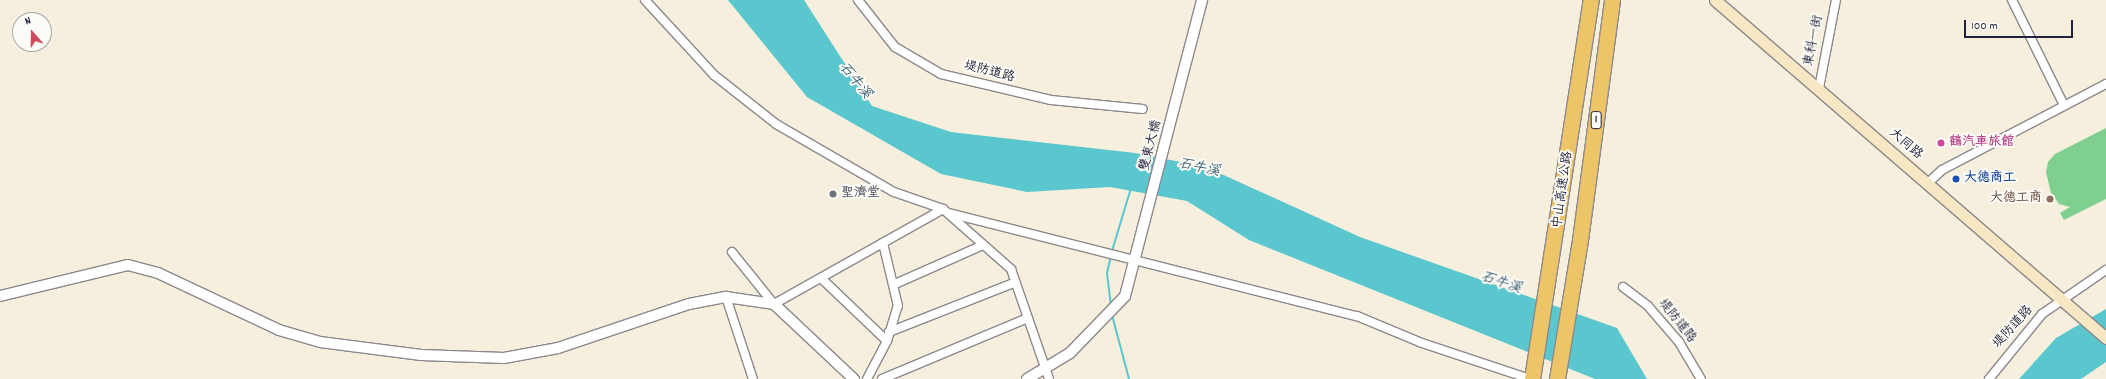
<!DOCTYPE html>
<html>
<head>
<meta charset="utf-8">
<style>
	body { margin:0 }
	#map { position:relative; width:2106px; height:379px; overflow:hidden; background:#f7efde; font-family:Dekko,"LXGW WenKai TC",sans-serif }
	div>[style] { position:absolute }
	.green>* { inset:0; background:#7fcf8f }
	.water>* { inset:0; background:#59c7cd }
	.stream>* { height:2px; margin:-1px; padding:0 1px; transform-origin:1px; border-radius:1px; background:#59c7cd }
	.roads { filter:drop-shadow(1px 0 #8c888c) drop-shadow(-1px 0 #8c888c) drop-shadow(0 1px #8c888c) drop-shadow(0 -1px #8c888c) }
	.minor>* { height:8px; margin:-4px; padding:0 4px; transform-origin:4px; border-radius:4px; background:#fff }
	.tertiary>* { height:10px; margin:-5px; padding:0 5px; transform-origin:5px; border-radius:5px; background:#fff }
	.secondary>* { height:11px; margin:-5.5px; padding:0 5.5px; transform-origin:5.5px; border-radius:5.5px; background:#f8e7c3 }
	.motorway>* { height:15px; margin:-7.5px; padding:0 7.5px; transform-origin:7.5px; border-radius:7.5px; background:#eec469 }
	.dots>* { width:11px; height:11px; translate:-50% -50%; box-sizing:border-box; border:2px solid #fdfcf7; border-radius:50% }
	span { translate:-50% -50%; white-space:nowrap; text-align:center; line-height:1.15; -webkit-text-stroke:4px #fdfcf7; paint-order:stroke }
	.shield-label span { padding:1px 3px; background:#fdfcf7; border:1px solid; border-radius:3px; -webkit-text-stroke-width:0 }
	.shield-label { font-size:12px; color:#22223b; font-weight:700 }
	.street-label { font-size:13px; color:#22223b }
	.hotel-label { font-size:13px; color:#b23c85; font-weight:700 }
	.left { translate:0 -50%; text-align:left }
	.transit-label { font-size:13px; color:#164399; font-weight:700 }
	.worship-label { font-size:13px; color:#5b616d; font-weight:700 }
	.education-label { font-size:13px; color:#785e54; font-weight:700 }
	.right { translate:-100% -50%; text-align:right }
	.water-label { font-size:14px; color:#355c6e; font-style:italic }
	.north { position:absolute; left:12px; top:12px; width:40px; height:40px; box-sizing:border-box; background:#fdfcf7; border:1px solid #a5a5ac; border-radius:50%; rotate:340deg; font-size:11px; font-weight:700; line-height:16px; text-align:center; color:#22223b }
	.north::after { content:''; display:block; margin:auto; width:14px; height:18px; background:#d1495b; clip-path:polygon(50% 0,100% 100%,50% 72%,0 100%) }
	.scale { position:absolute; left:1964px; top:20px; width:109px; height:18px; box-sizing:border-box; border:2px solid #22223b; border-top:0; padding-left:5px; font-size:12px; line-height:14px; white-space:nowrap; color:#22223b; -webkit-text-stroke:3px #fdfcf7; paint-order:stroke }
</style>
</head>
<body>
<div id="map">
	<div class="green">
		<i style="clip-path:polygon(2106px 128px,2106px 199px,2064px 220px,2060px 213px,2070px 207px,2059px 204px,2051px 193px,2046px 172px,2048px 162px,2055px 154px)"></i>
	</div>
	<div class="water">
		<i style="clip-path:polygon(728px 0,804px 0,872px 106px,951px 132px,1135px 153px,1206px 167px,1360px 237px,1617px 328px,1647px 379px,1595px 379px,1249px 240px,1187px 201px,1110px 187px,1027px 192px,941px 174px,807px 97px)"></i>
		<i style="clip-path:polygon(2106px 309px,2106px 362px,2081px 379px,2019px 379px,2056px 338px)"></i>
	</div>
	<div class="stream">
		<i style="left:1112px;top:251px;width:66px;rotate:-73.2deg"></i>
		<i style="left:1111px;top:306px;width:33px;rotate:-97deg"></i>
		<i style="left:1107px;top:273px;width:17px;rotate:-77deg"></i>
		<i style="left:1112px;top:315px;width:66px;rotate:75.1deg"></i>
	</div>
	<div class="roads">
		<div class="minor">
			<i style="left:645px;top:0;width:102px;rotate:47.4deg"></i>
			<i style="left:714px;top:75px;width:79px;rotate:38.3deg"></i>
			<i style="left:776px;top:124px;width:136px;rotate:30deg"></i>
			<i style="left:894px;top:192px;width:52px;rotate:19.1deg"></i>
			<i style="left:858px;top:0;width:60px;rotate:51.8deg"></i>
			<i style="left:895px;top:47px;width:53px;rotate:30.4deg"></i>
			<i style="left:941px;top:74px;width:113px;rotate:13.3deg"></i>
			<i style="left:1051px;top:100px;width:92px;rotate:5.6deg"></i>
			<i style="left:2012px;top:0;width:117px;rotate:63.7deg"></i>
			<i style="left:1819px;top:88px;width:90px;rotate:-79.1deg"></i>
			<i style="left:1928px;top:183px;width:19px;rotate:-43deg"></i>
			<i style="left:1942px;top:170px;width:185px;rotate:-27.7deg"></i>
			<i style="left:949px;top:213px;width:421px;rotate:14.2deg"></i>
			<i style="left:1357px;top:316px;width:70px;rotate:22.6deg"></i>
			<i style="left:1422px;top:343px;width:114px;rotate:18.4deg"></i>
			<i style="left:732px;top:252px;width:67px;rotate:51.1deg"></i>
			<i style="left:774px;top:304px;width:194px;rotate:-29.3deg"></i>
			<i style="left:943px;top:209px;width:91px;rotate:41.4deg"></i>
			<i style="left:1011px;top:269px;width:116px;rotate:70.9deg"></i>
			<i style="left:821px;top:278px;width:91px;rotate:43.7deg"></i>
			<i style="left:895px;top:284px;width:96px;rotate:-23.9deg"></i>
			<i style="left:1623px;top:287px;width:31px;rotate:37deg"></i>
			<i style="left:1648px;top:306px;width:48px;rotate:49.3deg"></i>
			<i style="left:1679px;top:342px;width:43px;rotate:59.3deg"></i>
			<i style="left:726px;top:297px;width:86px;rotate:71.8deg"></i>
			<i style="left:889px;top:332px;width:136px;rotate:-21.5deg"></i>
			<i style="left:867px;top:379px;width:43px;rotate:-62.2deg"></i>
			<i style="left:887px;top:341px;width:37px;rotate:-73deg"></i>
			<i style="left:898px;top:306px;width:65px;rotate:-103.4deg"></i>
			<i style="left:882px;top:379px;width:158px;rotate:-22.7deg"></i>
			<i style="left:1989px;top:379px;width:84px;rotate:-50.8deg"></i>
			<i style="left:2042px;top:314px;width:78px;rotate:-34.5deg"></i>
		</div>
		<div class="tertiary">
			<i style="left:0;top:296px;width:132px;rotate:-13.6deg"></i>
			<i style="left:128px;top:265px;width:31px;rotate:15deg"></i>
			<i style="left:158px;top:273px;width:134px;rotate:25.2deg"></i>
			<i style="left:279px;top:330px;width:43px;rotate:16.3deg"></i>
			<i style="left:320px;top:342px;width:102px;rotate:7.3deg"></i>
			<i style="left:421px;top:355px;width:83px;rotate:2.1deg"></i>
			<i style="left:504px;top:358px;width:55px;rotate:-10.5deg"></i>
			<i style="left:558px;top:348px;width:138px;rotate:-18.6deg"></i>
			<i style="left:689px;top:304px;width:38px;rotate:-11deg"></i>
			<i style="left:726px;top:297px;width:49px;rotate:8.3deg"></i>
			<i style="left:774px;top:304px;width:110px;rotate:43.2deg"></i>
			<i style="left:1027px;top:379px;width:50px;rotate:-31.2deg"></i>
			<i style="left:1070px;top:353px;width:79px;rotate:-46deg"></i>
			<i style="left:1125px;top:296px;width:306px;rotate:-75.4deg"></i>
		</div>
		<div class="secondary">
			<i style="left:1715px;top:0;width:517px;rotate:40.84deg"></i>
		</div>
		<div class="motorway">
			<i style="left:1532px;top:379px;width:384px;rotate:-81.2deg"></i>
			<i style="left:1557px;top:379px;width:141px;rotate:-80.6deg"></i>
			<i style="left:1580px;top:240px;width:242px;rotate:-82.4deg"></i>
		</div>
	</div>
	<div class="dots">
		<i style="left:1941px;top:143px;background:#d1479c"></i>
		<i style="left:1956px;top:179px;background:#1a4fb4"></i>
		<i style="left:833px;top:194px;background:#6b7280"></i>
		<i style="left:2050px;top:199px;background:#8d6e63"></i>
	</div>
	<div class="shield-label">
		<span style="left:1596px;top:120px">1</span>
	</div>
	<div class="street-label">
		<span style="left:1815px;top:41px;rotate:-79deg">東科一街</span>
		<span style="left:989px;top:73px;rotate:14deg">堤防道路</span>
		<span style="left:1905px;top:145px;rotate:41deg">大同路</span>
		<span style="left:1152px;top:146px;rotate:-76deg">雙東大橋</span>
		<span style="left:1564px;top:190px;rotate:-82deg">中山高速公路</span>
		<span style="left:1676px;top:322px;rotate:51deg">堤防道路</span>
		<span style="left:2014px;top:328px;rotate:-48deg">堤防道路</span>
	</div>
	<div class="hotel-label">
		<span class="left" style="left:1949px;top:143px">鶴汽車旅館</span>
	</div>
	<div class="transit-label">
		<span class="left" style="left:1964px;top:179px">大德商工</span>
	</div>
	<div class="worship-label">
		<span class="left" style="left:841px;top:194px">聖濟堂</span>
	</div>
	<div class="education-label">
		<span class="right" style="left:2042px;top:199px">大德工商</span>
	</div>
	<div class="water-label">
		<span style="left:855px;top:81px;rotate:50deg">石牛溪</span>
		<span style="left:1199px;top:168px;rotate:12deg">石牛溪</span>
		<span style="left:1501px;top:283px;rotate:18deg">石牛溪</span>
	</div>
	<div class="north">N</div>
	<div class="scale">100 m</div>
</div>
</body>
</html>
